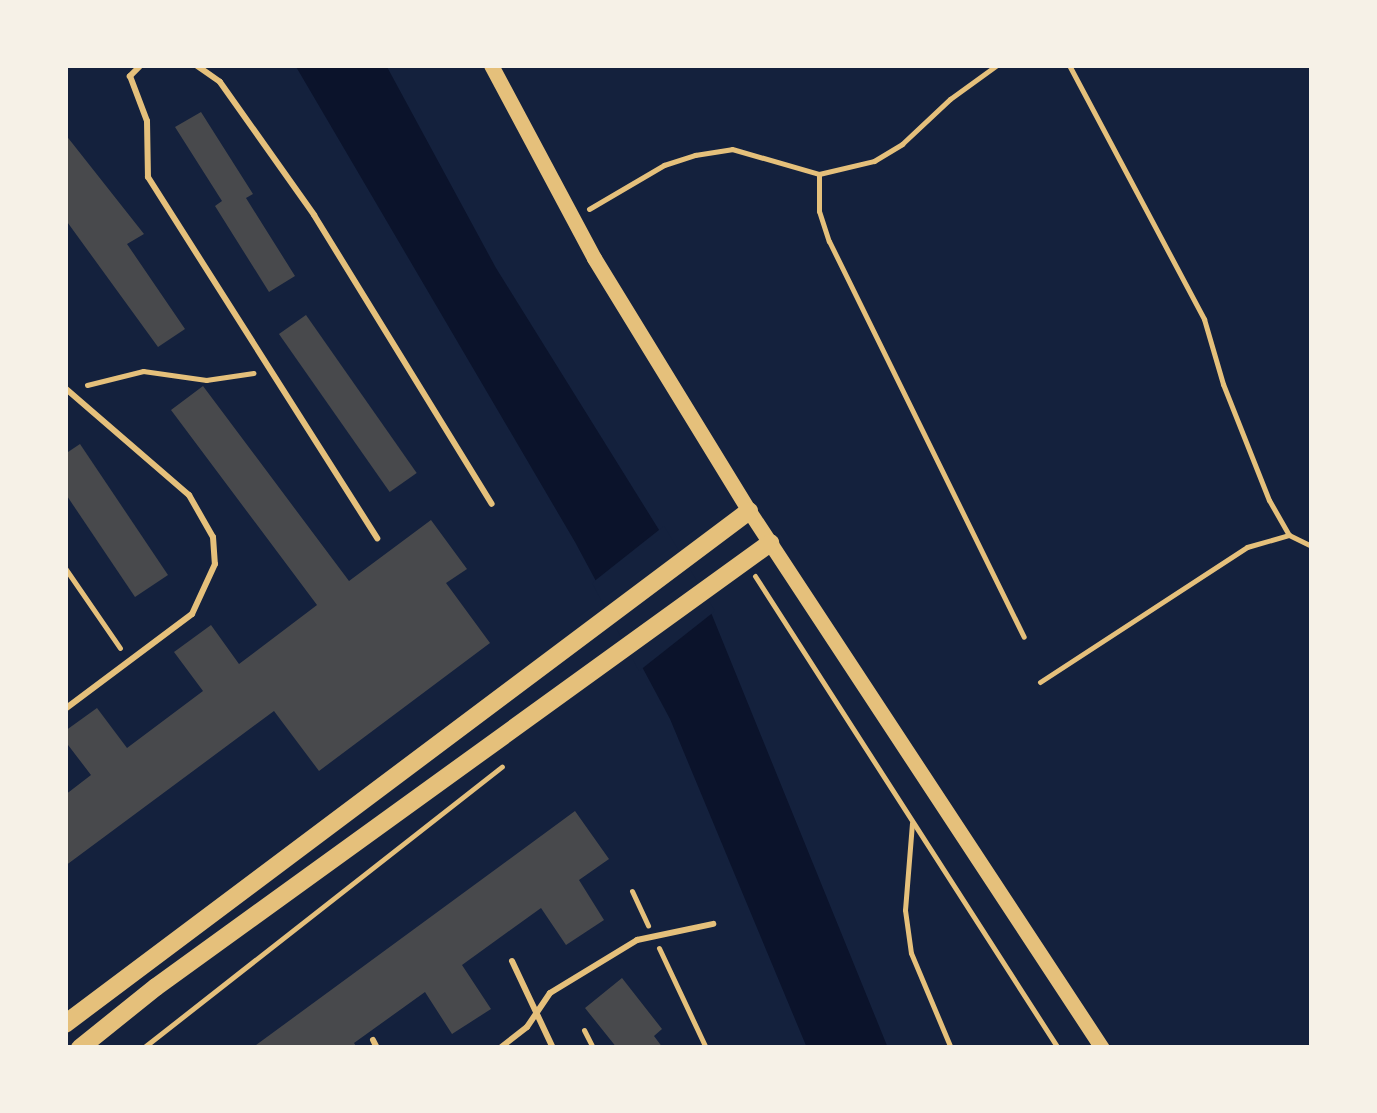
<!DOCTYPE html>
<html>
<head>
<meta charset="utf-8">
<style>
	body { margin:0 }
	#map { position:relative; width:1377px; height:1113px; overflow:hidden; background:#14213d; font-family:"Space Grotesk",sans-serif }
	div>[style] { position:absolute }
	.water>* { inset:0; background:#0b132b }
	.pier>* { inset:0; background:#14213d }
	.building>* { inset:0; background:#48494c; transform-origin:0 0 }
	.path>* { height:5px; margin:-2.5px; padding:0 2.5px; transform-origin:2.5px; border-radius:2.5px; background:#e5c07b }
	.service>* { height:6px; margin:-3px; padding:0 3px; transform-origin:3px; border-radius:3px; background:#e5c07b }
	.tertiary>* { height:15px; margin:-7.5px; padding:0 7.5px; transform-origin:7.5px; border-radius:7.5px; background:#e5c07b }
	.secondary>* { height:18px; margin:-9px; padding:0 9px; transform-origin:9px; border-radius:9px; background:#e5c07b }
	span { translate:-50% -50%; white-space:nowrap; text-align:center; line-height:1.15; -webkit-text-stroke:8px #f6f1e7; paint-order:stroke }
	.frame { position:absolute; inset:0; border:68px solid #f6f1e7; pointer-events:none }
</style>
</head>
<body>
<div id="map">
	<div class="water">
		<i style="clip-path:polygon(295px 65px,386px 65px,496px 268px,712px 615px,888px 1048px,807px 1048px,670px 719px,575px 542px)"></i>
	</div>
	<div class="pier">
		<i style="clip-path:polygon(664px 526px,715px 611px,639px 671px,592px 583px)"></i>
	</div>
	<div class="building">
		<i style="clip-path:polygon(201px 112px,253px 194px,246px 198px,295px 276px,269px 292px,215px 206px,222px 201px,175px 127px)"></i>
		<i style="clip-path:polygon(65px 134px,144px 234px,127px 244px,185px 329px,158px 347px,65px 219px)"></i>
		<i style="left:306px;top:315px;width:193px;height:33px;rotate:55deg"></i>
		<i style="clip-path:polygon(203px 386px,349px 581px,431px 520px,467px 569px,446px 583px,490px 643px,319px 771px,274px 711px,65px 866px,65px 795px,91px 775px,65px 741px,65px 731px,97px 708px,127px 748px,203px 691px,174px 652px,211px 625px,239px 664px,317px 605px,171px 410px)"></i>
		<i style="clip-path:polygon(80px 444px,168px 575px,135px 597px,65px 493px,65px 454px)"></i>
		<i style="clip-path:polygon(575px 811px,609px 859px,579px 880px,604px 920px,566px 945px,541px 908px,462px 965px,491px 1009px,452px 1034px,425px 992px,354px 1043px,357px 1048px,252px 1048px)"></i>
		<i style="clip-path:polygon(622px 978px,662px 1029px,654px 1036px,663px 1048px,617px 1048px,585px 1008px)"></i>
	</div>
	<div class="path">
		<i style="left:1069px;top:65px;width:288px;rotate:62deg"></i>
		<i style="left:1204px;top:319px;width:68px;rotate:73.7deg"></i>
		<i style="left:1223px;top:384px;width:125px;rotate:68.4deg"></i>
		<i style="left:1269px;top:500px;width:40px;rotate:60.3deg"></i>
		<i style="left:1289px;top:535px;width:25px;rotate:26deg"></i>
		<i style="left:819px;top:174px;width:37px;rotate:90deg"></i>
		<i style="left:819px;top:211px;width:32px;rotate:72deg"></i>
		<i style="left:829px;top:241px;width:441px;rotate:63.8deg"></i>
		<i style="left:589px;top:209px;width:87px;rotate:-30.4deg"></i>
		<i style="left:664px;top:165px;width:33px;rotate:-18deg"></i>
		<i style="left:695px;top:155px;width:37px;rotate:-9deg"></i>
		<i style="left:732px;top:149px;width:91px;rotate:16deg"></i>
		<i style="left:819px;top:174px;width:57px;rotate:-13.3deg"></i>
		<i style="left:874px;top:161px;width:33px;rotate:-31deg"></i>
		<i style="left:902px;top:144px;width:66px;rotate:-43.2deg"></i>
		<i style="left:950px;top:99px;width:58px;rotate:-35.9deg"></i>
		<i style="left:87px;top:385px;width:58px;rotate:-14deg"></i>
		<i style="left:143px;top:371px;width:64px;rotate:8.1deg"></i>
		<i style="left:206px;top:380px;width:48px;rotate:-8.5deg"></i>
		<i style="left:65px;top:568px;width:97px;rotate:55.5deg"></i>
		<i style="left:755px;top:576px;width:561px;rotate:57.3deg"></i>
		<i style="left:1040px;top:682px;width:247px;rotate:-33.1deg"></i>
		<i style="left:1247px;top:547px;width:44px;rotate:-15.9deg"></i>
		<i style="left:912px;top:823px;width:87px;rotate:94.6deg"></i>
		<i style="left:905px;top:910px;width:43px;rotate:82.1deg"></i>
		<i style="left:911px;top:953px;width:103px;rotate:67.2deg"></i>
		<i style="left:632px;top:891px;width:38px;rotate:65deg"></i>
		<i style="left:659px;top:948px;width:110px;rotate:64.8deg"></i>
		<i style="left:584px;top:1030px;width:20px;rotate:63deg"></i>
		<i style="left:143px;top:1048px;width:456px;rotate:-38.1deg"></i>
	</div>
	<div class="service">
		<i style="left:141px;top:65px;width:16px;rotate:135deg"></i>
		<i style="left:130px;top:76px;width:48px;rotate:69.3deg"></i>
		<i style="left:147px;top:121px;width:56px;rotate:89deg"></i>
		<i style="left:148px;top:177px;width:428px;rotate:57.6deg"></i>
		<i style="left:196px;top:65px;width:29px;rotate:35deg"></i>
		<i style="left:220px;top:82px;width:163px;rotate:54.7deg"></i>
		<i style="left:314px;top:215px;width:339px;rotate:58.4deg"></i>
		<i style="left:65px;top:388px;width:164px;rotate:40.8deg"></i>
		<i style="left:189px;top:495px;width:48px;rotate:60.3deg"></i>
		<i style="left:213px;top:537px;width:27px;rotate:86deg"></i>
		<i style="left:215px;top:564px;width:55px;rotate:114.7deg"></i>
		<i style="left:192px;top:614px;width:159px;rotate:143.2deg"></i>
		<i style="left:512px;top:961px;width:96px;rotate:64.8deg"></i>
		<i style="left:373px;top:1040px;width:9px;rotate:63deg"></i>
		<i style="left:500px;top:1048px;width:34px;rotate:-38deg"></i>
		<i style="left:527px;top:1027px;width:41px;rotate:-55.9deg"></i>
		<i style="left:550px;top:993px;width:102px;rotate:-31.3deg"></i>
		<i style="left:637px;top:940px;width:78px;rotate:-11.9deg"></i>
	</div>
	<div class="tertiary">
		<i style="left:491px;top:65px;width:219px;rotate:61.9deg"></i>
		<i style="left:594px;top:258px;width:297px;rotate:58.5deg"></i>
		<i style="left:749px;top:511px;width:643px;rotate:56.68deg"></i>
	</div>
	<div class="secondary">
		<i style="left:65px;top:1024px;width:855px;rotate:-36.87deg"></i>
		<i style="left:80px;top:1048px;width:97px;rotate:-38.8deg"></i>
		<i style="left:156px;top:987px;width:758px;rotate:-35.87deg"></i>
	</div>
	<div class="frame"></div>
</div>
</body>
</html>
